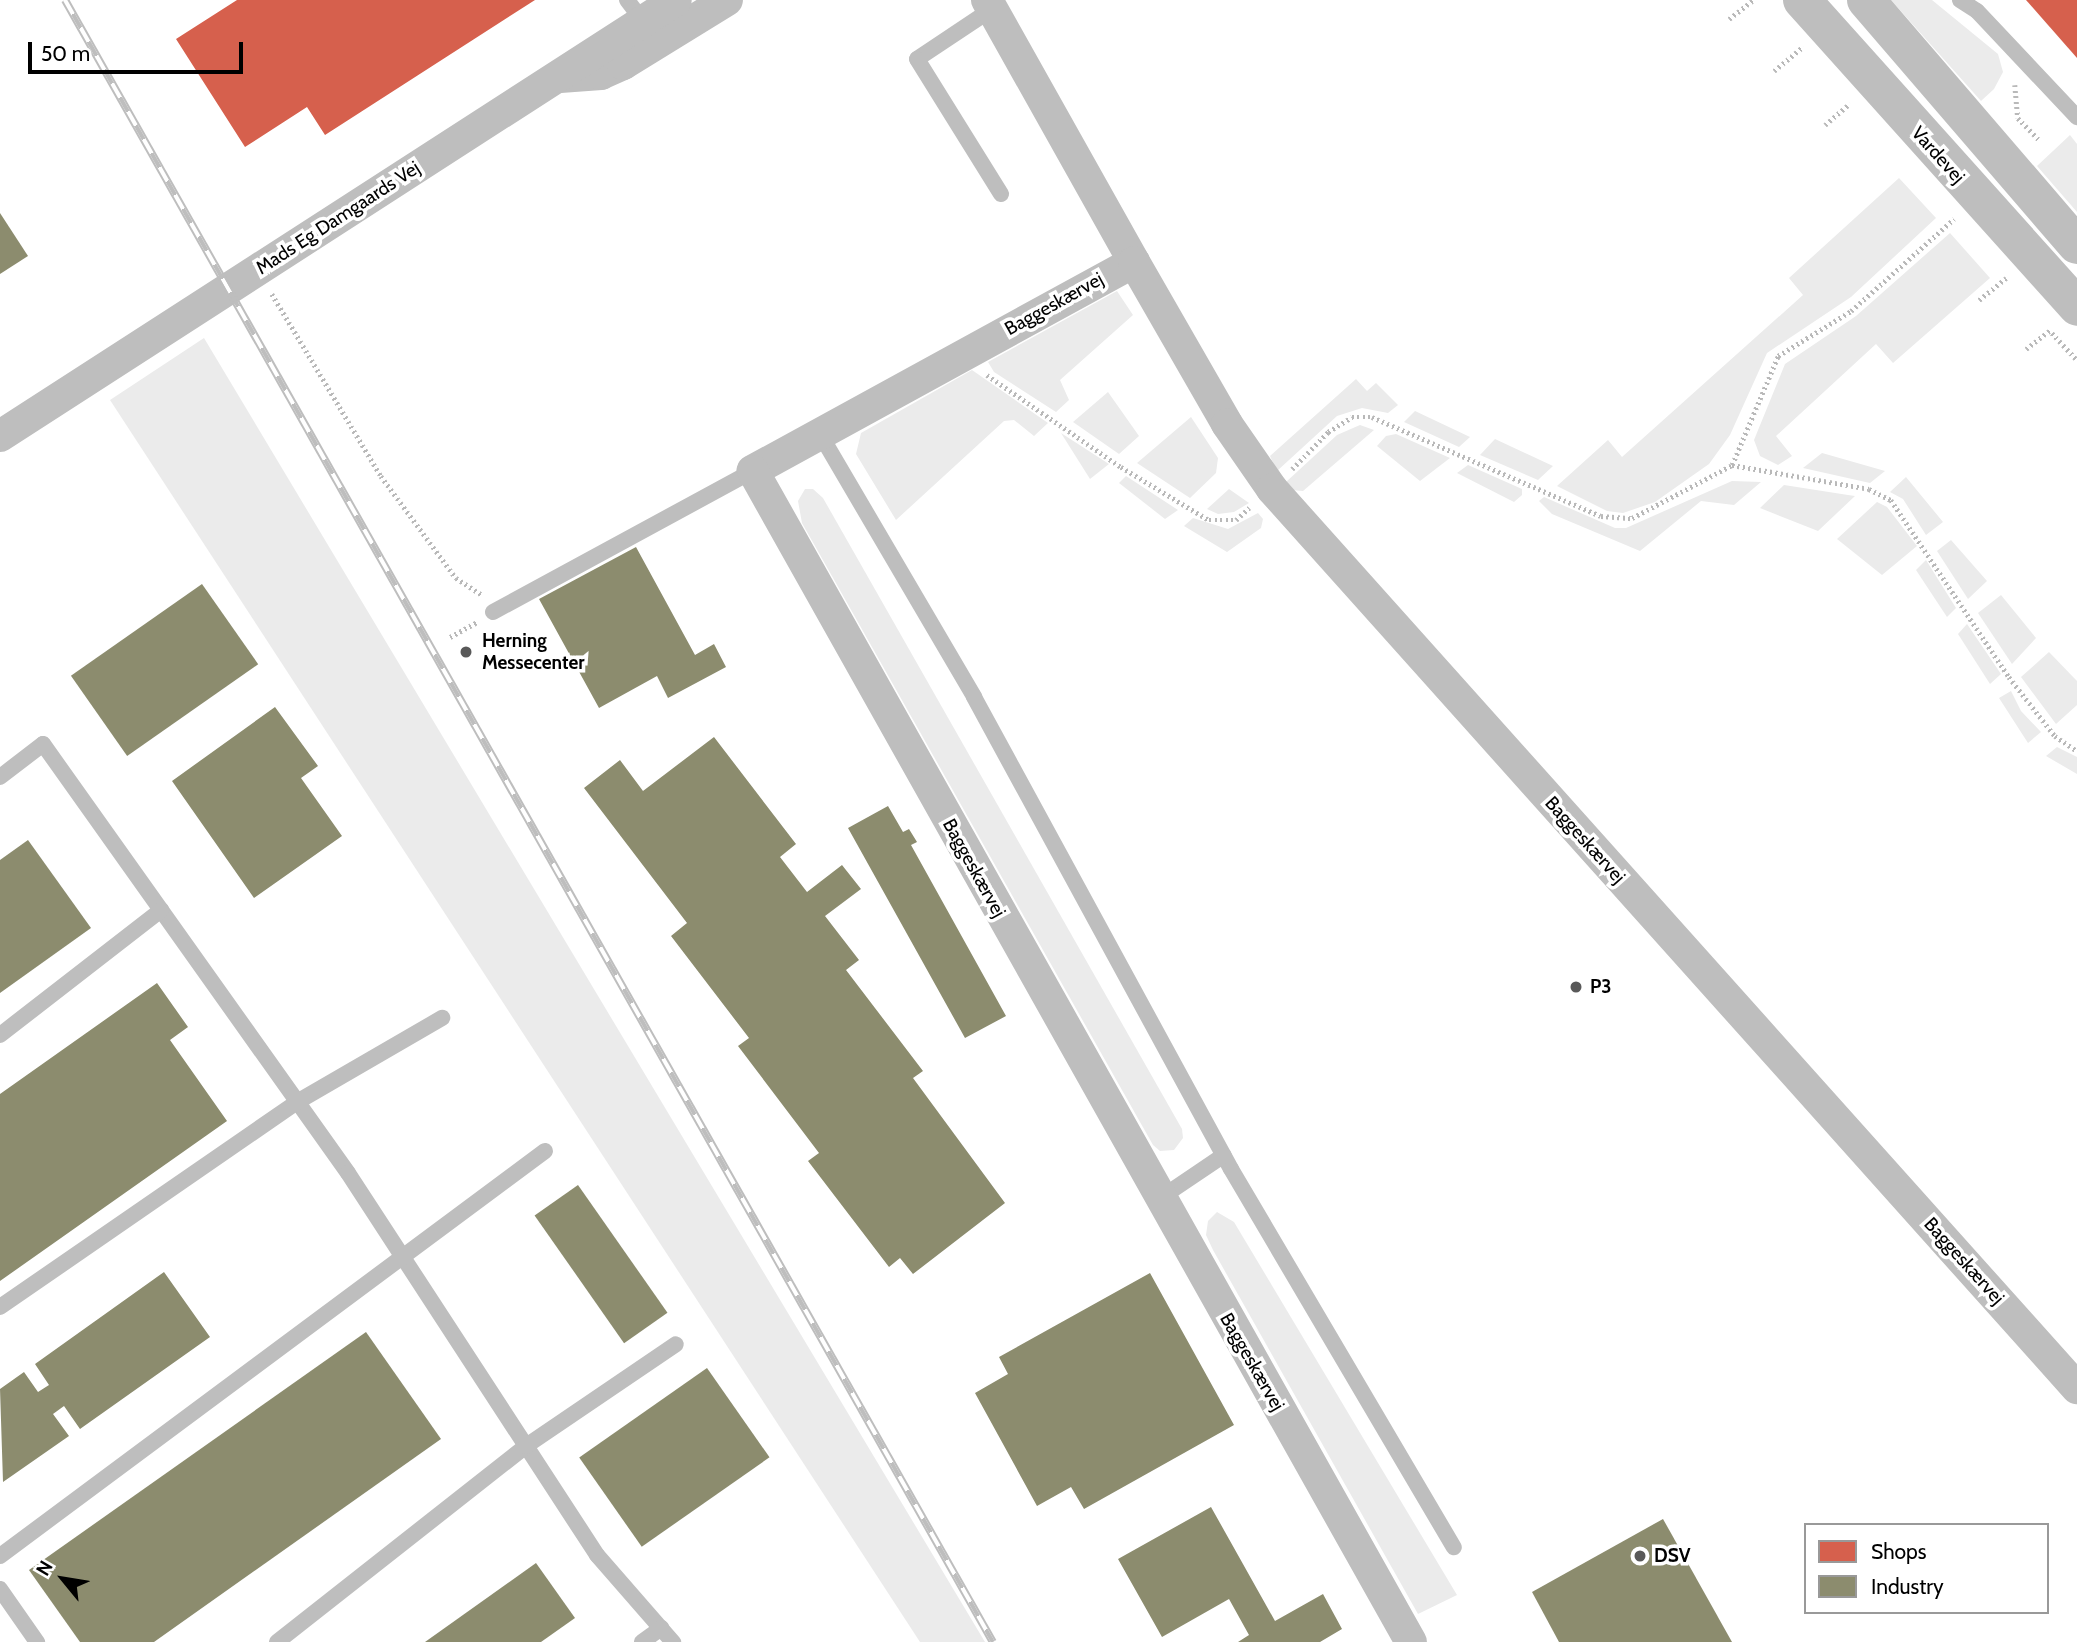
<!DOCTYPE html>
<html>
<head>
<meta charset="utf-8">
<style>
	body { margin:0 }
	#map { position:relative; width:2077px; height:1642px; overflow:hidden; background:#fff; font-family:Cabin,sans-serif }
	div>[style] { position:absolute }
	.green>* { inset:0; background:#ebebeb }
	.shops>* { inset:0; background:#d6604d }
	.industry>* { inset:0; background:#8c8c6e; transform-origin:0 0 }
	.path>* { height:4.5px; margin-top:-2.25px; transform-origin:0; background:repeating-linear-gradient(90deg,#b9b9b9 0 2px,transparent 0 5.5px) }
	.service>* { height:16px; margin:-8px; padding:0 8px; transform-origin:8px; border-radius:8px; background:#bebebe }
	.minor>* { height:32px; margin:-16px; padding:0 16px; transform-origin:16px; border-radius:16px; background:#bebebe }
	.tertiary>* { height:38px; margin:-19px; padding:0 19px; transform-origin:19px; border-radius:19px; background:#bebebe }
	.rail>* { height:8px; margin-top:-4px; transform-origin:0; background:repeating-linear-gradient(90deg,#fff 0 16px,#bebebe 0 32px); box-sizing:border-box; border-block:2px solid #bebebe }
	.dots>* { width:19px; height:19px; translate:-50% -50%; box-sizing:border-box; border:4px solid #fff; border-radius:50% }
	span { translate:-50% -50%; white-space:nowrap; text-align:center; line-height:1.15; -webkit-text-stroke:7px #fff; paint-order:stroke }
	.street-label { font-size:19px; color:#000 }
	.poi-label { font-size:19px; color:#000; font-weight:700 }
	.left { translate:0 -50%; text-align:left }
	.legend { position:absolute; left:1804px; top:1523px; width:245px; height:91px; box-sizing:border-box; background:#fff; border:2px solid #999; margin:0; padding:9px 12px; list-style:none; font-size:21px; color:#000 }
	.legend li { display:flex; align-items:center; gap:14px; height:35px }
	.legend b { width:35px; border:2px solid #999 }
	.north { position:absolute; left:28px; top:1544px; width:70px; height:70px; -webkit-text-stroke:5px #fff; paint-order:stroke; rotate:300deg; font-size:19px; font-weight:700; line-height:28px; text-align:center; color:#000 }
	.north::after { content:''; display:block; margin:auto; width:24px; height:32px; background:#000; clip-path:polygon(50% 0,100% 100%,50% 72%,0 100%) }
	.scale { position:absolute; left:28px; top:42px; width:215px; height:32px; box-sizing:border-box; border:4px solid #000; border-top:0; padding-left:9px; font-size:21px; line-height:24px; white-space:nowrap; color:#000; -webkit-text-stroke:5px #fff; paint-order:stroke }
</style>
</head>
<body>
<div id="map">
	<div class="green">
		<i style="clip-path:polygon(1891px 0,1932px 0,1998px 54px,2003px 72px,1994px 89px,1981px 101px)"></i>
		<i style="clip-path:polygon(2070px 135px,2077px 144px,2077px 212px,2037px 166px)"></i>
		<i style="clip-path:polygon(1899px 178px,1936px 218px,1851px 297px,1767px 353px,1730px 435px,1709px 464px,1655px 502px,1623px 513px,1607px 511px,1557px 486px,1608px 440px,1622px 457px,1803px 295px,1789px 278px)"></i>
		<i style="clip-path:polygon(1950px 233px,1990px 278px,1893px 363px,1876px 344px,1776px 436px,1792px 456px,1778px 465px,1760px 456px,1754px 440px,1785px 364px,1856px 316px)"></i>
		<i style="clip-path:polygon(1117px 291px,1133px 315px,1060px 380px,1069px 400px,1056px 412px,994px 372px,988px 362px)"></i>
		<i style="clip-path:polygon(204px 338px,985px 1642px,920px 1642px,110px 400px)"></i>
		<i style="clip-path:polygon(972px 370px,1048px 423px,1034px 436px,1014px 420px,1004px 421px,896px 520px,856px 454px,861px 433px)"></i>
		<i style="clip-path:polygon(1356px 379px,1367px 391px,1376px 383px,1398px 405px,1388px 413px,1362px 408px,1337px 416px,1277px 471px,1270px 456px)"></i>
		<i style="clip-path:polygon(1108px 392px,1139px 436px,1119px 454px,1073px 422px)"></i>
		<i style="clip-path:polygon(1415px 411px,1470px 437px,1459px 447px,1404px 422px)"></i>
		<i style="clip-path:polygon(1191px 417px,1218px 458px,1216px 473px,1190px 498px,1137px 463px)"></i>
		<i style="clip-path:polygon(1360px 425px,1374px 430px,1303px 491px,1292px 490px,1286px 482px,1337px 435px)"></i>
		<i style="clip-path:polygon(1061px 433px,1109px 464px,1090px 479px)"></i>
		<i style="clip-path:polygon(1396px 434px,1450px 458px,1420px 481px,1377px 446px,1386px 436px)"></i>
		<i style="clip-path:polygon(1495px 439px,1553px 466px,1538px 480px,1480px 455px)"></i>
		<i style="clip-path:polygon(1822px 453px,1885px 471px,1870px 483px,1803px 468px)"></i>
		<i style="clip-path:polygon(1468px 465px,1522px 489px,1522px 495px,1514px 502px,1457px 473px)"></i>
		<i style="clip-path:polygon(1126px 476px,1178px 510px,1165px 519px,1119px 483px)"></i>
		<i style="clip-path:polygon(1906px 477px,1943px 522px,1926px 535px,1903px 499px,1890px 492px)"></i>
		<i style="clip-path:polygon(1732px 481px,1761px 482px,1734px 505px,1701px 501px,1640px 551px,1552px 514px,1539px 501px,1544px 497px,1615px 528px,1626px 528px)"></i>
		<i style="clip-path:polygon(1784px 485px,1848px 495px,1855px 496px,1818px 531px,1760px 508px)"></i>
		<i style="clip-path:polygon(805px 489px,813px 489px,823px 498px,1182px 1129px,1183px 1138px,1174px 1150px,1160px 1151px,1153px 1145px,802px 523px,798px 501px)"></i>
		<i style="clip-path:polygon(1229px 489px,1249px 503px,1234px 512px,1218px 514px,1207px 509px)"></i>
		<i style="clip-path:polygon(1877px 502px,1887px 507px,1917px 546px,1882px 575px,1837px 539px)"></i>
		<i style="clip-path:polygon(1258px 513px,1263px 519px,1261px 528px,1227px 552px,1184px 526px,1193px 518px,1228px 529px)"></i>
		<i style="clip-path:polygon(1951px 540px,1987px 581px,1968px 599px,1937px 551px)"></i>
		<i style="clip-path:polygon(1926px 560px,1956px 608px,1947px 617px,1916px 570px)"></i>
		<i style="clip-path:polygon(2001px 595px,2036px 638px,2012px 664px,1978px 613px)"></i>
		<i style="clip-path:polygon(1967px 624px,2001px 674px,1990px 684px,1958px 634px)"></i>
		<i style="clip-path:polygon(2049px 652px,2077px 681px,2077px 705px,2056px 724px,2021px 677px)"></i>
		<i style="clip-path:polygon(2011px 691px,2021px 711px,2041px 732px,2028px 743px,1999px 698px)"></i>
		<i style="clip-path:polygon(2057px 747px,2077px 757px,2077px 774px,2046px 756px)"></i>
		<i style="clip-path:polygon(1217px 1212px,1234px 1222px,1457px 1595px,1418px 1614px,1213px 1250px,1206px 1235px,1208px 1221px)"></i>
	</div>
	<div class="shops">
		<i style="clip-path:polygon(237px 0,535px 0,325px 135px,307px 107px,245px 147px,176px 39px)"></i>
		<i style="clip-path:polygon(2026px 0,2077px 0,2077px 58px)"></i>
	</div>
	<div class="industry">
		<i style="clip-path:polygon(0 213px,28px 256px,0 274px)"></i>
		<i style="clip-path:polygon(636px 547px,695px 655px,714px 644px,726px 667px,668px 698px,657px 676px,599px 708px,539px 599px)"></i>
		<i style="left:202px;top:584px;width:98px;height:160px;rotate:55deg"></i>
		<i style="clip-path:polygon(275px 707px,318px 766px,301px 778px,342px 836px,254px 898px,172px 781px)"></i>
		<i style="clip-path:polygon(714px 737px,796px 844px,780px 857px,807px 892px,842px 865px,861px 889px,825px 916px,859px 960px,846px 970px,923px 1071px,913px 1078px,1005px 1203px,913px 1274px,900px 1258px,889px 1267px,808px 1161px,819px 1153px,738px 1046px,749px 1038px,671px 936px,687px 923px,584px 788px,620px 760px,643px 791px)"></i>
		<i style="clip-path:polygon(888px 806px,903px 832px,909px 829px,917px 842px,911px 845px,1006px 1016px,965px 1038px,848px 828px)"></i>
		<i style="clip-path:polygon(28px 840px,91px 928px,0 993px,0 860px)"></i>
		<i style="clip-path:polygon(157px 983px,188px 1027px,170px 1040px,227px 1121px,0 1281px,0 1094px)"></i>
		<i style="left:578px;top:1185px;width:156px;height:53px;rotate:55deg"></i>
		<i style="clip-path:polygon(164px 1272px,210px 1337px,80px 1429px,64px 1406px,53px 1414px,69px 1436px,3px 1482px,0 1389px,24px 1372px,38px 1392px,49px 1385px,35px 1364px)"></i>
		<i style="clip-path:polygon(1150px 1273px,1234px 1425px,1084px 1509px,1071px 1487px,1037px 1506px,975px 1393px,1008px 1374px,999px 1357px)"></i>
		<i style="clip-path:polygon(366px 1332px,441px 1439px,154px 1642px,80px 1642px,29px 1570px)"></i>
		<i style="left:707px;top:1368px;width:109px;height:156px;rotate:55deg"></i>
		<i style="clip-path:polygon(1211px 1507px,1275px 1621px,1323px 1594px,1342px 1629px,1320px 1642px,1238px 1642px,1249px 1635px,1229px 1599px,1162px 1637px,1118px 1559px)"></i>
		<i style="clip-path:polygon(1663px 1519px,1732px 1642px,1559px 1642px,1532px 1592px)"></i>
		<i style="clip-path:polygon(536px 1563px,575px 1618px,541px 1642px,425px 1642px)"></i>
	</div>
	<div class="path">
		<i style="left:1729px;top:19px;width:31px;rotate:-38deg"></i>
		<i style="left:1774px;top:71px;width:38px;rotate:-40deg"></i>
		<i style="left:2015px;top:85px;width:33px;rotate:85deg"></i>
		<i style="left:2018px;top:118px;width:32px;rotate:46deg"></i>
		<i style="left:1825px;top:125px;width:33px;rotate:-41deg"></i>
		<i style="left:272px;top:294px;width:212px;rotate:59.1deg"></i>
		<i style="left:381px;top:476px;width:127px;rotate:53.7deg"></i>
		<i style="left:456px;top:578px;width:31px;rotate:33deg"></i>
		<i style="left:1979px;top:300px;width:35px;rotate:-39deg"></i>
		<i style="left:2052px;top:333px;width:37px;rotate:47deg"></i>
		<i style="left:2026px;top:349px;width:31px;rotate:-38deg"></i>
		<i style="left:987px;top:375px;width:163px;rotate:34.5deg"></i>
		<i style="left:1121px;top:467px;width:103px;rotate:31.1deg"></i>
		<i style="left:1209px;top:520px;width:27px"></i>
		<i style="left:1236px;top:520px;width:18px;rotate:-43deg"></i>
		<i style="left:1732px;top:465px;width:118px;rotate:-67.1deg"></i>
		<i style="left:1778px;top:356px;width:86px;rotate:-31.7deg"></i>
		<i style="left:1851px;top:311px;width:138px;rotate:-41.8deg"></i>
		<i style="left:1292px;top:469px;width:52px;rotate:-45.8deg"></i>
		<i style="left:1328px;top:432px;width:28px;rotate:-32deg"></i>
		<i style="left:1352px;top:417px;width:20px"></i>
		<i style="left:1372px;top:417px;width:249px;rotate:23.4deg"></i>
		<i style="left:1601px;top:516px;width:31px;rotate:4deg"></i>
		<i style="left:1632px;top:518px;width:113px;rotate:-27.9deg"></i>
		<i style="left:1732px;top:465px;width:139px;rotate:9.9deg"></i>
		<i style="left:1869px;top:489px;width:25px;rotate:27deg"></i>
		<i style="left:1891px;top:500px;width:213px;rotate:56.3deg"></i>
		<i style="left:2009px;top:677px;width:75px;rotate:52.1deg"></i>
		<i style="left:2055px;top:736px;width:27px;rotate:34deg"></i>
		<i style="left:450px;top:637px;width:31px;rotate:-29deg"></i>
	</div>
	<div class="service">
		<i style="left:627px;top:0;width:26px;rotate:53deg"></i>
		<i style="left:1960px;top:0;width:20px;rotate:33deg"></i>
		<i style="left:1977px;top:11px;width:146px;rotate:46.7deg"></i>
		<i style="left:992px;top:9px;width:90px;rotate:146.3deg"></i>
		<i style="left:917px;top:59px;width:159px;rotate:58.1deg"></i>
		<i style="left:820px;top:434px;width:305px;rotate:59.6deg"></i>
		<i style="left:974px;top:697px;width:537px;rotate:61.43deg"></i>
		<i style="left:1231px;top:1169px;width:439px;rotate:59.5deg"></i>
		<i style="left:493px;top:612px;width:296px;rotate:-28.5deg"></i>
		<i style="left:0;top:777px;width:54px;rotate:-37.5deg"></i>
		<i style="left:43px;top:744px;width:526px;rotate:54.59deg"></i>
		<i style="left:348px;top:1173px;width:456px;rotate:56.9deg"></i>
		<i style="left:597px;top:1555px;width:116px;rotate:48.9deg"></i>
		<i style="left:0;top:1035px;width:204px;rotate:-37.8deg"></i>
		<i style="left:1159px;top:1199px;width:78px;rotate:-34.1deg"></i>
		<i style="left:0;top:1307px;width:361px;rotate:-34.6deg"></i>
		<i style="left:297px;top:1102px;width:168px;rotate:-30.1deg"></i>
		<i style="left:0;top:1556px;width:679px;rotate:-36.62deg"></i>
		<i style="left:0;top:1589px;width:65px;rotate:55.1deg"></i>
		<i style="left:277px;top:1642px;width:317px;rotate:-38.2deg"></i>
		<i style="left:526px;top:1446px;width:181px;rotate:-34.2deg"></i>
		<i style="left:642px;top:1642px;width:24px;rotate:-36deg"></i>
	</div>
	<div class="minor">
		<i style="left:987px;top:0;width:300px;rotate:60.7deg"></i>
		<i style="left:1134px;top:262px;width:435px;rotate:151.3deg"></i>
		<i style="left:753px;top:471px;width:1343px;rotate:60.67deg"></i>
		<i style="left:560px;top:77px;width:41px;rotate:-4.2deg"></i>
		<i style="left:601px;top:74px;width:24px;rotate:-24deg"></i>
		<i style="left:623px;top:64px;width:122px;rotate:-31.6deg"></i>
		<i style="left:1134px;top:262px;width:187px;rotate:60.1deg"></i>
		<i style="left:1227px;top:424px;width:79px;rotate:55.3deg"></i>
		<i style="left:1272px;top:489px;width:1207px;rotate:48.16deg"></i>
		<i style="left:0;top:436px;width:804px;rotate:-32.82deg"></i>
	</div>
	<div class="tertiary">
		<i style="left:1802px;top:0;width:412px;rotate:48.1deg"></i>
		<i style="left:1866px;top:0;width:323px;rotate:49.3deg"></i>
	</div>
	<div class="rail">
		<i style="left:65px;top:0;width:1886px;rotate:60.53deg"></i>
	</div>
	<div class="dots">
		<i style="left:466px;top:652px;background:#595959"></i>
		<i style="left:1576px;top:987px;background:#595959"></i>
		<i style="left:1640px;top:1556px;background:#595959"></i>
	</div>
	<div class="street-label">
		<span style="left:1938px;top:155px;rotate:48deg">Vardevej</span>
		<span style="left:338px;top:218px;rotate:-33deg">Mads Eg Damgaards Vej</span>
		<span style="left:1054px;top:304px;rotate:-29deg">Baggeskærvej</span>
		<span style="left:1585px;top:840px;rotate:48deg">Baggeskærvej</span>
		<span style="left:974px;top:868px;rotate:61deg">Baggeskærvej</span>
		<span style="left:1964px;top:1261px;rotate:48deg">Baggeskærvej</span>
		<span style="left:1252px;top:1362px;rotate:60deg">Baggeskærvej</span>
	</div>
	<div class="poi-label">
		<span class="left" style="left:482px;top:652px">Herning<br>Messecenter</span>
		<span class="left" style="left:1590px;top:987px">P3</span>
		<span class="left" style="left:1654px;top:1556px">DSV</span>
	</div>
	<ul class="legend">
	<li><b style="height:19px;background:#d6604d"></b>Shops</li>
	<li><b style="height:19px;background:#8c8c6e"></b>Industry</li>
	</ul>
	<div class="north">N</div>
	<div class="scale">50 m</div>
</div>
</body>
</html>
